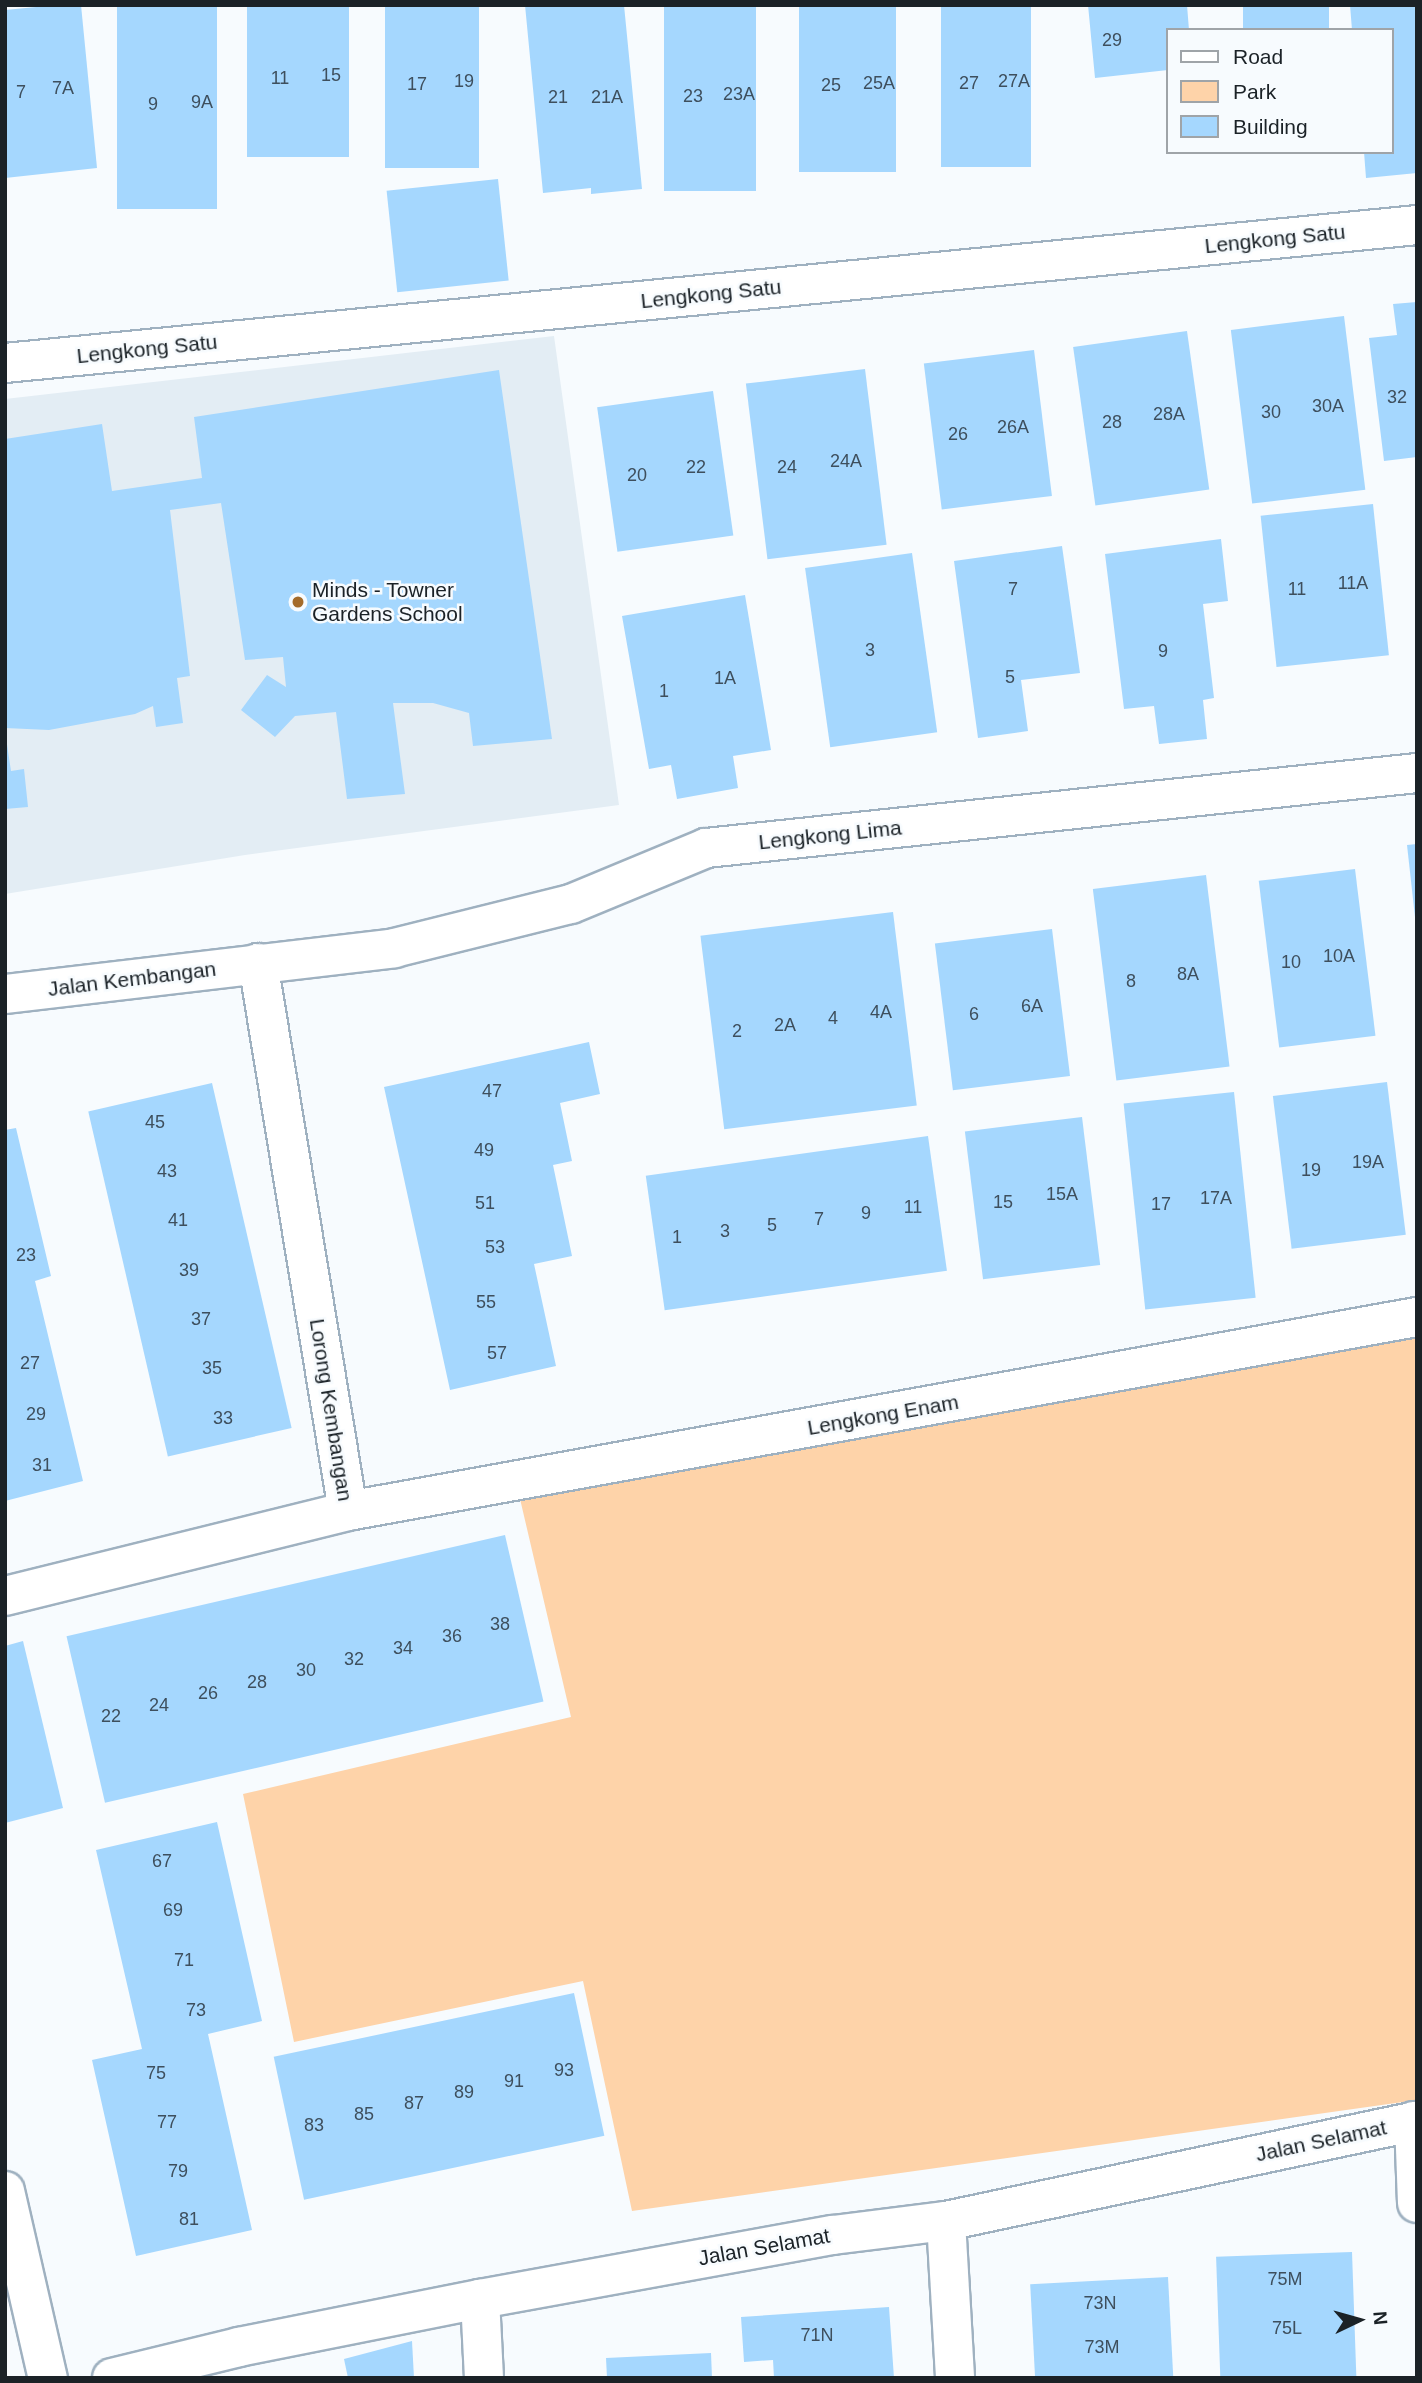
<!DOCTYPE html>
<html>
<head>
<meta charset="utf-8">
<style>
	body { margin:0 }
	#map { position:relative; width:1422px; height:2383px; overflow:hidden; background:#f7fbfe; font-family:Arial,sans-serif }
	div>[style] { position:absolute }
	.built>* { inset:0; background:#e3edf4 }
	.green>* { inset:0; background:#fed3a9 }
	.building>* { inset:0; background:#a5d7fe; transform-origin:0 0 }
	.roads { filter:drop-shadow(2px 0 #9fb1c0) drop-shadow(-2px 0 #9fb1c0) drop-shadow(0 2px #9fb1c0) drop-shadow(0 -2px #9fb1c0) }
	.minor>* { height:38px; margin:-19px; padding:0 19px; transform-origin:19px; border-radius:19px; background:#fff }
	.dots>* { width:19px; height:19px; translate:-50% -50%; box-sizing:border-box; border:4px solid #f7fbfe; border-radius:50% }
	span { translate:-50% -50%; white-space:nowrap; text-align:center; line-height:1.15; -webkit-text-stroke:5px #f7fbfe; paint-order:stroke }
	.number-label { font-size:18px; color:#3e4f5d }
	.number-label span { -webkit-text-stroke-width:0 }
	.street-label { font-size:21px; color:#1b2227 }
	.poi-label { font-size:21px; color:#1b2227 }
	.left { translate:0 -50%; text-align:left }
	.frame { position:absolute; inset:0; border:7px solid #1b2227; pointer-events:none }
	.legend { position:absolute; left:1166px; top:28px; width:228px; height:126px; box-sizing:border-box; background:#f7fbfe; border:2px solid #9fa4a8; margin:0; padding:9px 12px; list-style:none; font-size:21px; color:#1b2227 }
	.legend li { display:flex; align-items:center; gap:14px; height:35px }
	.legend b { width:35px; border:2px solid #9fa4a8 }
	.north { position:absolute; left:1324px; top:2285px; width:70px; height:70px; -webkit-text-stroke:5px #f7fbfe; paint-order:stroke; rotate:85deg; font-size:19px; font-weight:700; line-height:28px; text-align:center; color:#1b2227 }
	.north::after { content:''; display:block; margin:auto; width:24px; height:32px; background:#1b2227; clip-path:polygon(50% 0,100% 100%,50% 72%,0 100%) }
</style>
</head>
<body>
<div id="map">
	<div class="built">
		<i style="clip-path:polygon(554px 336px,619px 805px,245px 855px,5px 894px,5px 399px)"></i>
	</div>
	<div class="green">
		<i style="clip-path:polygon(1417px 1332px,1417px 2100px,632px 2211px,583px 1981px,294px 2042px,243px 1794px,571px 1717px,517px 1486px)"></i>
	</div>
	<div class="building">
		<i style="clip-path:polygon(57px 5px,81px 5px,97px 168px,5px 178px,5px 10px)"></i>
		<i style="left:117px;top:5px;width:100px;height:204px"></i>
		<i style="left:247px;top:5px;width:102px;height:152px"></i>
		<i style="left:385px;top:5px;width:94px;height:163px"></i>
		<i style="clip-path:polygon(525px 5px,624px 5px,642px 189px,591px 194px,591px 188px,543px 193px)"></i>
		<i style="left:664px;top:5px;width:92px;height:186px"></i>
		<i style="left:799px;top:5px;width:97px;height:167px"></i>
		<i style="left:941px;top:5px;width:90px;height:162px"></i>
		<i style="clip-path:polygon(1088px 5px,1187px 5px,1189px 30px,1168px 30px,1168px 70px,1095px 78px)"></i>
		<i style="left:1243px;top:5px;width:86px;height:25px"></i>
		<i style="clip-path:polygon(1350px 5px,1417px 5px,1417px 173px,1366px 178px,1364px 152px,1392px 152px,1392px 30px,1352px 30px)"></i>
		<i style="left:498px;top:179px;width:102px;height:112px;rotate:84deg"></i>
		<i style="clip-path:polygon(1417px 302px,1417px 457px,1384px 461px,1369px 338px,1397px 335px,1393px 304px)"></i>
		<i style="left:1344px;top:316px;width:175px;height:114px;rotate:83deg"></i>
		<i style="left:1187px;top:331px;width:160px;height:115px;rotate:82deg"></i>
		<i style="left:1034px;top:350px;width:147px;height:111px;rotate:83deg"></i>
		<i style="left:865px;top:369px;width:177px;height:120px;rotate:83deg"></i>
		<i style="clip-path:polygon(499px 370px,552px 739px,473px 746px,469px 713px,433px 703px,393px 703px,405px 794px,347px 799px,336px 712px,295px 716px,275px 737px,241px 710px,267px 675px,286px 687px,283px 657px,245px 660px,221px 503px,170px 510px,190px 676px,177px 678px,183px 723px,156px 727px,153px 706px,135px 714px,49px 730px,5px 728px,5px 439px,102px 424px,112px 491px,202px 478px,194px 417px)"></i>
		<i style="left:713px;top:391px;width:146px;height:117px;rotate:82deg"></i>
		<i style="left:1373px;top:504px;width:152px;height:113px;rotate:84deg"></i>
		<i style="clip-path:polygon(1221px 539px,1228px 601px,1203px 604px,1214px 698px,1203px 700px,1207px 739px,1159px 744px,1154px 706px,1124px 709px,1105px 554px)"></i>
		<i style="clip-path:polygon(1062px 546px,1080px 673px,1021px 680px,1028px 731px,978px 738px,954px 561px)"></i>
		<i style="left:912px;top:553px;width:181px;height:108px;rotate:82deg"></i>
		<i style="clip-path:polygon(745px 595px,771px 750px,733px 756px,738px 788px,677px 799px,671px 765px,649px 769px,622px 616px)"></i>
		<i style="clip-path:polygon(5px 731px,11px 771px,24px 769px,28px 807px,5px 809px)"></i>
		<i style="clip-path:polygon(1417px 844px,1417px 917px,1415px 917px,1407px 845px)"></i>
		<i style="left:1355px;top:869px;width:168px;height:97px;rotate:83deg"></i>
		<i style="left:1206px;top:875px;width:193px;height:114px;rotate:83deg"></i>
		<i style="left:893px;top:912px;width:195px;height:194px;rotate:83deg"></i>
		<i style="left:1052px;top:929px;width:148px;height:118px;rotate:83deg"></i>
		<i style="clip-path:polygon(589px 1042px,600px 1094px,560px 1103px,572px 1161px,553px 1165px,572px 1256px,534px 1264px,556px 1366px,450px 1390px,384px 1087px)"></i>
		<i style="left:1387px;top:1082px;width:154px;height:115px;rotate:83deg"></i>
		<i style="left:212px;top:1083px;width:354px;height:127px;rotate:77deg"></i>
		<i style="left:1234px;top:1092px;width:207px;height:111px;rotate:84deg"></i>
		<i style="left:1082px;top:1117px;width:149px;height:118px;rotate:83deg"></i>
		<i style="clip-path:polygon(16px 1128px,51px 1276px,35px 1281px,83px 1481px,5px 1501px,5px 1130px)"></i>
		<i style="left:928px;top:1136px;width:136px;height:285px;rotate:82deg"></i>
		<i style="left:505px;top:1535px;width:171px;height:450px;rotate:77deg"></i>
		<i style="clip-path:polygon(23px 1641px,63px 1808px,5px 1823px,5px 1646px)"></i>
		<i style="clip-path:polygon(217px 1822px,262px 2021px,208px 2034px,252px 2230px,136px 2256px,92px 2060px,142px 2049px,96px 1850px)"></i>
		<i style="left:574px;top:1993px;width:146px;height:307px;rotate:78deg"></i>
		<i style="left:1352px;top:2252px;width:126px;height:136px;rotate:88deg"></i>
		<i style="left:1168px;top:2277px;width:101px;height:138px;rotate:87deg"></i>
		<i style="clip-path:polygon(889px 2307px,894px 2378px,774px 2378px,773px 2360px,744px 2362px,741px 2317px)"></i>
		<i style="clip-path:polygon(412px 2341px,414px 2378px,348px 2378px,344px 2359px)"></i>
		<i style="clip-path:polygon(711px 2353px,712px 2378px,607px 2378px,606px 2358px)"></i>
	</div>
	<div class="roads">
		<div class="minor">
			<i style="left:5px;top:363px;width:1419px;rotate:-5.58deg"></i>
			<i style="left:258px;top:963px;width:555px;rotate:80.67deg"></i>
			<i style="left:5px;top:994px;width:392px;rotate:-6.7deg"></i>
			<i style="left:394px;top:948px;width:182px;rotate:-14deg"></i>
			<i style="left:571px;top:904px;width:146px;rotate:-22.5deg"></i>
			<i style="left:706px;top:848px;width:715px;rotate:-6.02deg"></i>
			<i style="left:5px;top:1596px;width:353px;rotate:-13.9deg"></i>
			<i style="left:348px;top:1511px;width:1086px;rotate:-10.29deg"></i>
			<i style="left:1414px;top:2121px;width:82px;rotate:87.9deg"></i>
			<i style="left:5px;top:2191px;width:192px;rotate:77.1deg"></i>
			<i style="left:946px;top:2221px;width:157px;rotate:86.7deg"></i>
			<i style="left:480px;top:2299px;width:79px;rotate:87.1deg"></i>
			<i style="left:112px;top:2378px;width:131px;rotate:-13.7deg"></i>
			<i style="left:239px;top:2347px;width:246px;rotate:-11.3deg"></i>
			<i style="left:480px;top:2299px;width:359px;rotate:-10.3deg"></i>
			<i style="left:833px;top:2235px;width:114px;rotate:-7.1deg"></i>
			<i style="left:946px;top:2221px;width:481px;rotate:-12deg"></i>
		</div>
	</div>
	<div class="dots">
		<i style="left:298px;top:602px;background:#a46b2a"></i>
	</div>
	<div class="number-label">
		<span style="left:1112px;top:40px">29</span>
		<span style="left:331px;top:75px">15</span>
		<span style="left:280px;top:78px">11</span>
		<span style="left:464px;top:81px">19</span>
		<span style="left:1014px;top:81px">27A</span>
		<span style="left:879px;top:83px">25A</span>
		<span style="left:969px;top:83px">27</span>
		<span style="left:417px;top:84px">17</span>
		<span style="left:831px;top:85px">25</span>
		<span style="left:63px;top:88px">7A</span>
		<span style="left:21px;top:92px">7</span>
		<span style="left:739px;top:94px">23A</span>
		<span style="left:693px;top:96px">23</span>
		<span style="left:558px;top:97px">21</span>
		<span style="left:607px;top:97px">21A</span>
		<span style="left:202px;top:102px">9A</span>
		<span style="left:153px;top:104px">9</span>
		<span style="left:1397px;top:397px">32</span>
		<span style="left:1328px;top:406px">30A</span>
		<span style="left:1271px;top:412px">30</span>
		<span style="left:1169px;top:414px">28A</span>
		<span style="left:1112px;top:422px">28</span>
		<span style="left:1013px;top:427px">26A</span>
		<span style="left:958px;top:434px">26</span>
		<span style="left:846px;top:461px">24A</span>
		<span style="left:696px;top:467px">22</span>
		<span style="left:787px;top:467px">24</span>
		<span style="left:637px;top:475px">20</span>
		<span style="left:1353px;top:583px">11A</span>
		<span style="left:1013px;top:589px">7</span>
		<span style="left:1297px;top:589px">11</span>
		<span style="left:870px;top:650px">3</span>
		<span style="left:1163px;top:651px">9</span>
		<span style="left:1010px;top:677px">5</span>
		<span style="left:725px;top:678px">1A</span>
		<span style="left:664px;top:691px">1</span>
		<span style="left:1339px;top:956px">10A</span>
		<span style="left:1291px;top:962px">10</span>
		<span style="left:1188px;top:974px">8A</span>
		<span style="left:1131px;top:981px">8</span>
		<span style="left:1032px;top:1006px">6A</span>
		<span style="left:881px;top:1012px">4A</span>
		<span style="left:974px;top:1014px">6</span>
		<span style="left:833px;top:1018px">4</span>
		<span style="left:785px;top:1025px">2A</span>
		<span style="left:737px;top:1031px">2</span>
		<span style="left:492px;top:1091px">47</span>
		<span style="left:155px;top:1122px">45</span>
		<span style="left:484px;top:1150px">49</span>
		<span style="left:1368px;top:1162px">19A</span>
		<span style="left:1311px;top:1170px">19</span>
		<span style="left:167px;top:1171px">43</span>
		<span style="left:1062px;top:1194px">15A</span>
		<span style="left:1216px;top:1198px">17A</span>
		<span style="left:1003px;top:1202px">15</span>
		<span style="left:485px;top:1203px">51</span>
		<span style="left:1161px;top:1204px">17</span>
		<span style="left:913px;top:1207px">11</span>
		<span style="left:866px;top:1213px">9</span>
		<span style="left:819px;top:1219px">7</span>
		<span style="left:178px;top:1220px">41</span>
		<span style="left:772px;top:1225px">5</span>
		<span style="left:725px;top:1231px">3</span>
		<span style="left:677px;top:1237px">1</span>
		<span style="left:495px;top:1247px">53</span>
		<span style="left:26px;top:1255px">23</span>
		<span style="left:189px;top:1270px">39</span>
		<span style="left:486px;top:1302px">55</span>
		<span style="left:201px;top:1319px">37</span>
		<span style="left:497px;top:1353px">57</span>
		<span style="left:30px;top:1363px">27</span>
		<span style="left:212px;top:1368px">35</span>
		<span style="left:36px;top:1414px">29</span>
		<span style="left:223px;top:1418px">33</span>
		<span style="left:42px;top:1465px">31</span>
		<span style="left:500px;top:1624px">38</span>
		<span style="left:452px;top:1636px">36</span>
		<span style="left:403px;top:1648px">34</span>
		<span style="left:354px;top:1659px">32</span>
		<span style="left:306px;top:1670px">30</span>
		<span style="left:257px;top:1682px">28</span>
		<span style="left:208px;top:1693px">26</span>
		<span style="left:159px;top:1705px">24</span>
		<span style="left:111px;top:1716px">22</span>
		<span style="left:162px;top:1861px">67</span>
		<span style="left:173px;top:1910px">69</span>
		<span style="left:184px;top:1960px">71</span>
		<span style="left:196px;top:2010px">73</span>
		<span style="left:564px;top:2070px">93</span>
		<span style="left:156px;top:2073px">75</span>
		<span style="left:514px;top:2081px">91</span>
		<span style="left:464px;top:2092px">89</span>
		<span style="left:414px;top:2103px">87</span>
		<span style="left:364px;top:2114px">85</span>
		<span style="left:167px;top:2122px">77</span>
		<span style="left:314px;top:2125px">83</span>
		<span style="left:178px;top:2171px">79</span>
		<span style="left:189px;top:2219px">81</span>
		<span style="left:1285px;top:2279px">75M</span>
		<span style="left:1100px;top:2303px">73N</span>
		<span style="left:1287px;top:2328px">75L</span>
		<span style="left:817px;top:2335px">71N</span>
		<span style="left:1102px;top:2347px">73M</span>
	</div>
	<div class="street-label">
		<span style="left:1275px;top:239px;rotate:-6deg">Lengkong Satu</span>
		<span style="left:711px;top:294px;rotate:-6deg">Lengkong Satu</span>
		<span style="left:147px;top:349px;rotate:-6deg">Lengkong Satu</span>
		<span style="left:830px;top:835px;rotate:-6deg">Lengkong Lima</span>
		<span style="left:132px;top:979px;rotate:-7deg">Jalan Kembangan</span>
		<span style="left:331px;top:1410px;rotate:81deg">Lorong Kembangan</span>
		<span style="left:883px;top:1415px;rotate:-10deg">Lengkong Enam</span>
		<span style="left:1321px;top:2141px;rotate:-12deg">Jalan Selamat</span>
		<span style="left:764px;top:2247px;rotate:-10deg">Jalan Selamat</span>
	</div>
	<div class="poi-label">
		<span class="left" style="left:312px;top:602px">Minds - Towner<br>Gardens School</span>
	</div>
	<div class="frame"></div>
	<ul class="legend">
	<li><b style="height:9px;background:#fff"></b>Road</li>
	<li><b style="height:19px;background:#fed3a9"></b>Park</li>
	<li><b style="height:19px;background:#a5d7fe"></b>Building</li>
	</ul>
	<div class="north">N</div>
</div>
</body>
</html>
